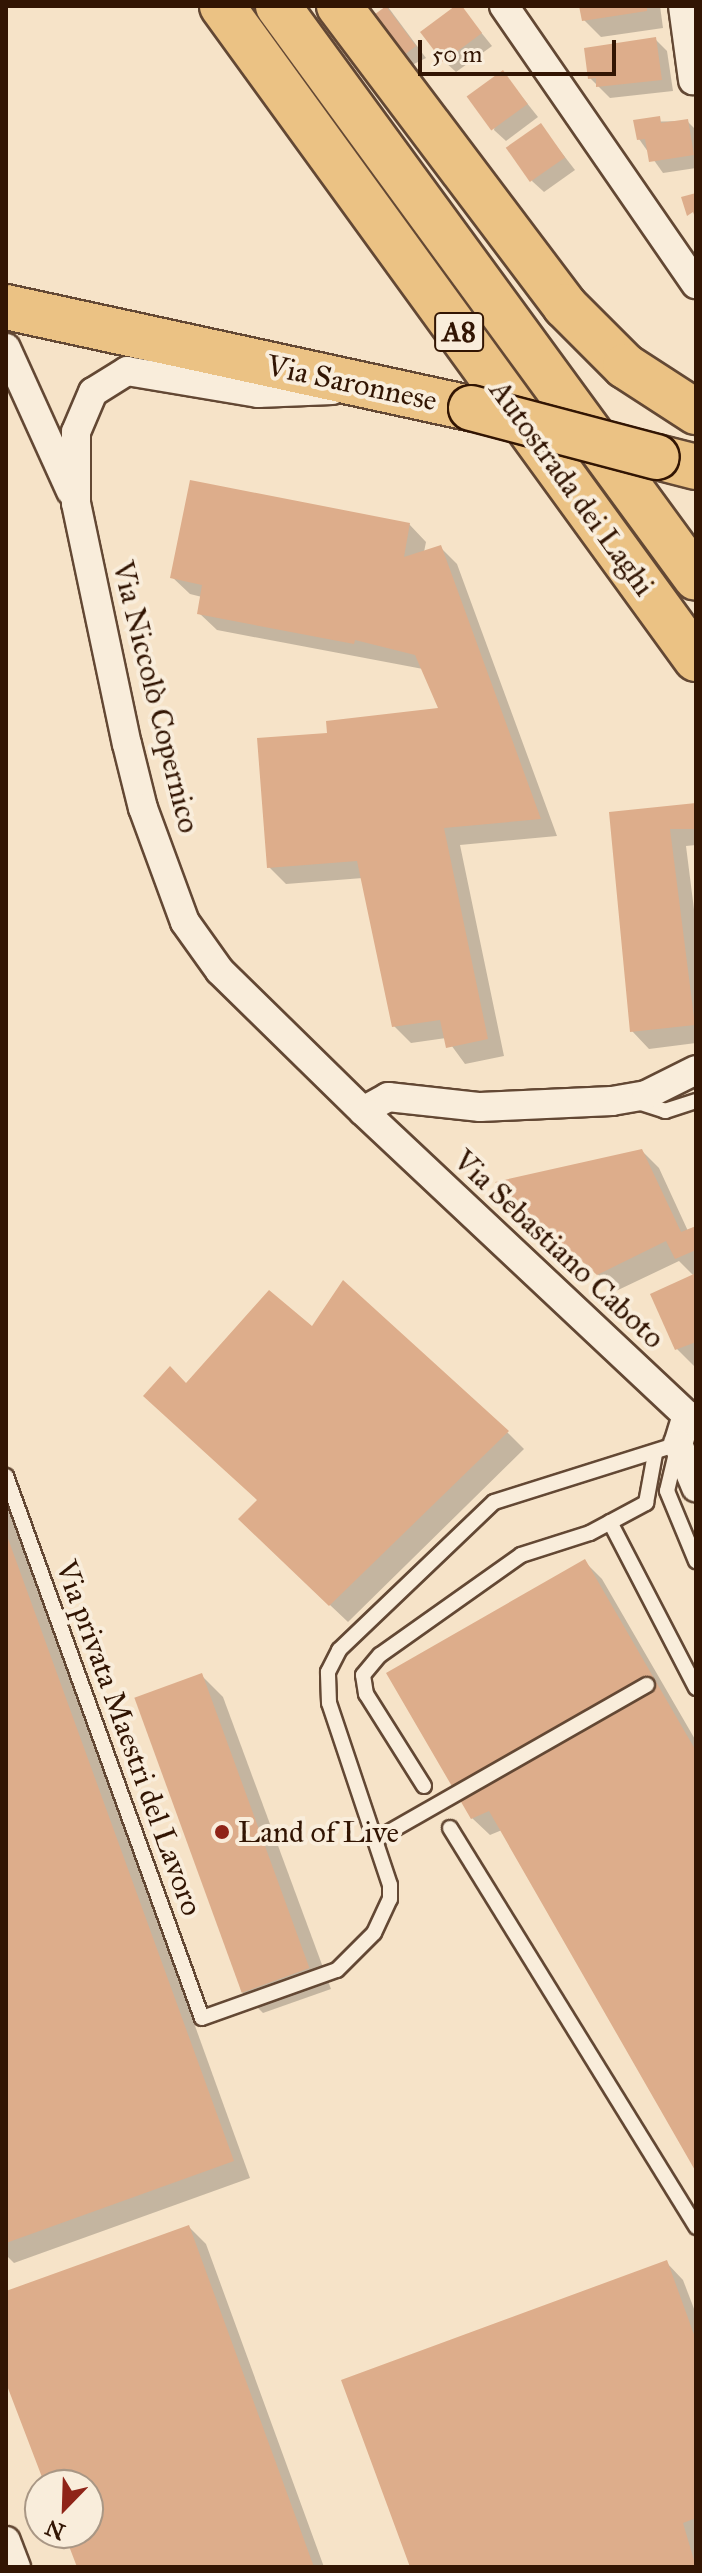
<!DOCTYPE html>
<html>
<head>
<meta charset="utf-8">
<style>
	body { margin:0 }
	#map { position:relative; width:702px; height:2573px; overflow:hidden; background:#f6e3c8; font-family:"IM FELL Great Primer",serif }
	div>[style] { position:absolute }
	.shadow>* { inset:0; background:#0003 }
	.building>* { inset:0; background:#ddad8b; transform-origin:0 0 }
	.roads { filter:drop-shadow(2px 0 #634834) drop-shadow(-2px 0 #634834) drop-shadow(0 2px #634834) drop-shadow(0 -2px #634834) }
	.service>* { height:14px; margin:-7px; padding:0 7px; transform-origin:7px; border-radius:7px; background:#f9eddb }
	.minor>* { height:28px; margin:-14px; padding:0 14px; transform-origin:14px; border-radius:14px; background:#f9eddb }
	.primary>* { height:44px; margin:-22px; padding:0 22px; transform-origin:22px; border-radius:22px; background:#ebc284 }
	.motorway>* { height:44px; margin:-22px; padding:0 22px; transform-origin:22px; border-radius:22px; background:#ebc284 }
	.bridges { filter:drop-shadow(2px 0 #321503) drop-shadow(-2px 0 #321503) drop-shadow(0 2px #321503) drop-shadow(0 -2px #321503) }
	.primary-bridge>* { height:44px; margin:-22px; padding:0 22px; transform-origin:22px; border-radius:22px; background:#ebc284 }
	.dots>* { width:22px; height:22px; translate:-50% -50%; box-sizing:border-box; border:4px solid #f9eddb; border-radius:50% }
	span { translate:-50% -50%; white-space:nowrap; text-align:center; line-height:1.15; -webkit-text-stroke:8px #f9eddb; paint-order:stroke }
	.shield-label span { padding:2px 6px; background:#f9eddb; border:2px solid; border-radius:6px; -webkit-text-stroke-width:0 }
	.shield-label { font-size:28px; color:#321503; font-weight:700 }
	.street-label { font-size:30px; color:#321503 }
	.poi-label { font-size:30px; color:#321503 }
	.left { translate:0 -50%; text-align:left }
	.frame { position:absolute; inset:0; border:8px solid #321503; pointer-events:none }
	.north { position:absolute; left:24px; top:2469px; width:80px; height:80px; box-sizing:border-box; background:#f9eddb; border:2px solid #a99785; border-radius:50%; rotate:203deg; font-size:22px; font-weight:700; line-height:32px; text-align:center; color:#321503 }
	.north::after { content:''; display:block; margin:auto; width:28px; height:36px; background:#8f2418; clip-path:polygon(50% 0,100% 100%,50% 72%,0 100%) }
	.scale { position:absolute; left:418px; top:40px; width:198px; height:36px; box-sizing:border-box; border:4px solid #321503; border-top:0; padding-left:10px; font-size:24px; line-height:28px; white-space:nowrap; color:#321503; -webkit-text-stroke:6px #f9eddb; paint-order:stroke }
</style>
</head>
<body>
<div id="map">
	<div class="shadow">
		<i style="clip-path:polygon(460px 6px,492px 46px,456px 72px,444px 61px)"></i>
		<i style="clip-path:polygon(581px 6px,660px 6px,663px 28px,601px 37px,584px 20px)"></i>
		<i style="clip-path:polygon(388px 7px,426px 58px,412px 65px,373px 16px)"></i>
		<i style="clip-path:polygon(655px 39px,667px 51px,673px 91px,610px 98px,590px 78px)"></i>
		<i style="clip-path:polygon(503px 73px,538px 117px,506px 141px,494px 130px)"></i>
		<i style="clip-path:polygon(687px 121px,696px 130px,696px 168px,663px 173px,639px 139px,636px 122px)"></i>
		<i style="clip-path:polygon(541px 126px,575px 170px,544px 192px,532px 181px)"></i>
		<i style="clip-path:polygon(409px 524px,426px 542px,424px 552px,440px 547px,457px 564px,557px 836px,460px 845px,504px 1056px,465px 1064px,446px 1038px,411px 1043px,394px 1026px,363px 878px,286px 884px,269px 867px,329px 735px,441px 710px,423px 669px,217px 630px,199px 613px,202px 597px,190px 594px,172px 577px)"></i>
		<i style="clip-path:polygon(696px 805px,696px 845px,686px 846px,696px 925px,696px 1043px,649px 1049px,632px 1031px,611px 814px)"></i>
		<i style="clip-path:polygon(642px 1151px,659px 1168px,688px 1231px,696px 1228px,694px 1366px,677px 1349px,694px 1276px,679px 1261px,616px 1291px,515px 1199px)"></i>
		<i style="clip-path:polygon(312px 1329px,507px 1432px,524px 1449px,348px 1622px,258px 1537px,259px 1501px,186px 1385px)"></i>
		<i style="clip-path:polygon(6px 1503px,250px 2178px,14px 2263px,6px 2255px)"></i>
		<i style="clip-path:polygon(585px 1562px,602px 1579px,696px 1741px,696px 2168px,502px 1830px,490px 1835px,472px 1818px)"></i>
		<i style="clip-path:polygon(201px 1675px,223px 1697px,331px 1989px,263px 2013px,241px 1991px)"></i>
		<i style="clip-path:polygon(189px 2227px,206px 2244px,324px 2567px,79px 2567px,66px 2533px,88px 2533px,88px 2485px,48px 2485px,6px 2378px,6px 2293px)"></i>
		<i style="clip-path:polygon(666px 2262px,683px 2280px,696px 2314px,696px 2567px,412px 2567px)"></i>
	</div>
	<div class="building">
		<i style="left:386px;top:6px;width:50px;height:18px;rotate:53deg"></i>
		<i style="clip-path:polygon(455px 6px,462px 6px,482px 33px,443px 62px,420px 32px)"></i>
		<i style="clip-path:polygon(579px 6px,647px 6px,647px 11px,582px 21px)"></i>
		<i style="clip-path:polygon(656px 37px,662px 80px,596px 87px,596px 78px,588px 79px,584px 48px)"></i>
		<i style="left:503px;top:70px;width:42px;height:45px;rotate:54deg"></i>
		<i style="clip-path:polygon(660px 116px,661px 123px,688px 119px,694px 155px,649px 162px,645px 139px,637px 140px,633px 120px)"></i>
		<i style="left:541px;top:123px;width:42px;height:43px;rotate:55deg"></i>
		<i style="clip-path:polygon(696px 193px,696px 220px,693px 212px,687px 216px,681px 197px)"></i>
		<i style="clip-path:polygon(190px 480px,410px 523px,404px 557px,441px 545px,541px 819px,444px 828px,488px 1039px,446px 1048px,440px 1020px,392px 1027px,357px 861px,267px 868px,257px 738px,327px 733px,326px 721px,438px 708px,415px 655px,355px 640px,354px 644px,197px 614px,202px 585px,170px 578px)"></i>
		<i style="clip-path:polygon(696px 803px,696px 829px,670px 829px,695px 1025px,630px 1032px,609px 812px)"></i>
		<i style="clip-path:polygon(642px 1149px,681px 1232px,696px 1226px,696px 1250px,675px 1259px,666px 1241px,597px 1275px,495px 1182px)"></i>
		<i style="clip-path:polygon(696px 1273px,696px 1342px,675px 1350px,650px 1294px)"></i>
		<i style="clip-path:polygon(343px 1280px,509px 1431px,329px 1606px,238px 1519px,257px 1500px,143px 1396px,170px 1366px,186px 1383px,269px 1290px,312px 1326px)"></i>
		<i style="clip-path:polygon(6px 1533px,234px 2161px,6px 2243px)"></i>
		<i style="clip-path:polygon(585px 1559px,696px 1751px,696px 2172px,489px 1811px,471px 1819px,386px 1673px)"></i>
		<i style="left:202px;top:1673px;width:314px;height:72px;rotate:70deg"></i>
		<i style="clip-path:polygon(189px 2225px,314px 2567px,77px 2567px,64px 2533px,88px 2533px,88px 2485px,45px 2485px,6px 2383px,6px 2291px)"></i>
		<i style="clip-path:polygon(667px 2260px,696px 2340px,696px 2518px,683px 2523px,696px 2567px,410px 2567px,341px 2380px)"></i>
	</div>
	<div class="roads">
		<div class="service">
			<i style="left:635px;top:1101px;width:32px;rotate:18deg"></i>
			<i style="left:665px;top:1111px;width:33px;rotate:-18deg"></i>
			<i style="left:677px;top:1449px;width:43px;rotate:103.4deg"></i>
			<i style="left:667px;top:1491px;width:76px;rotate:67.5deg"></i>
			<i style="left:6px;top:1476px;width:576px;rotate:70.12deg"></i>
			<i style="left:202px;top:2018px;width:143px;rotate:-19.6deg"></i>
			<i style="left:337px;top:1970px;width:52px;rotate:-45deg"></i>
			<i style="left:374px;top:1933px;width:38px;rotate:-65deg"></i>
			<i style="left:390px;top:1899px;width:14px;rotate:-90deg"></i>
			<i style="left:390px;top:1885px;width:192px;rotate:-108.5deg"></i>
			<i style="left:329px;top:1703px;width:31px;rotate:-92deg"></i>
			<i style="left:328px;top:1672px;width:25px;rotate:-63deg"></i>
			<i style="left:339px;top:1650px;width:214px;rotate:-43.7deg"></i>
			<i style="left:494px;top:1502px;width:193px;rotate:-17.5deg"></i>
			<i style="left:610px;top:1522px;width:187px;rotate:62.6deg"></i>
			<i style="left:424px;top:1786px;width:109px;rotate:-122.2deg"></i>
			<i style="left:366px;top:1694px;width:19px;rotate:-99deg"></i>
			<i style="left:363px;top:1675px;width:26px;rotate:-50deg"></i>
			<i style="left:380px;top:1655px;width:173px;rotate:-35.3deg"></i>
			<i style="left:521px;top:1555px;width:72px;rotate:-17.7deg"></i>
			<i style="left:590px;top:1533px;width:64px;rotate:-28.2deg"></i>
			<i style="left:646px;top:1503px;width:50px;rotate:-79.6deg"></i>
			<i style="left:450px;top:1828px;width:469px;rotate:58.3deg"></i>
			<i style="left:375px;top:1840px;width:313px;rotate:-29.7deg"></i>
		</div>
		<div class="minor">
			<i style="left:504px;top:6px;width:338px;rotate:55.4deg"></i>
			<i style="left:683px;top:6px;width:75px;rotate:82.3deg"></i>
			<i style="left:6px;top:348px;width:157px;rotate:65.6deg"></i>
			<i style="left:332px;top:390px;width:74px;rotate:177.7deg"></i>
			<i style="left:258px;top:393px;width:133px;rotate:-170.5deg"></i>
			<i style="left:127px;top:371px;width:40px;rotate:148deg"></i>
			<i style="left:93px;top:392px;width:43px;rotate:113deg"></i>
			<i style="left:76px;top:432px;width:71px;rotate:90deg"></i>
			<i style="left:76px;top:503px;width:246px;rotate:78.1deg"></i>
			<i style="left:127px;top:744px;width:66px;rotate:76deg"></i>
			<i style="left:143px;top:808px;width:121px;rotate:69.8deg"></i>
			<i style="left:185px;top:922px;width:60px;rotate:54.5deg"></i>
			<i style="left:220px;top:971px;width:200px;rotate:44.4deg"></i>
			<i style="left:363px;top:1111px;width:29px;rotate:-29deg"></i>
			<i style="left:388px;top:1097px;width:93px;rotate:6.2deg"></i>
			<i style="left:480px;top:1107px;width:132px;rotate:-2.6deg"></i>
			<i style="left:612px;top:1101px;width:35px;rotate:-10deg"></i>
			<i style="left:646px;top:1095px;width:56px;rotate:-26.6deg"></i>
			<i style="left:363px;top:1111px;width:444px;rotate:43.2deg"></i>
			<i style="left:687px;top:1415px;width:30px;rotate:107deg"></i>
			<i style="left:678px;top:1444px;width:47px;rotate:67.3deg"></i>
			<i style="left:6px;top:2541px;width:28px;rotate:69deg"></i>
		</div>
		<div class="primary">
			<i style="left:6px;top:307px;width:476px;rotate:12.3deg"></i>
			<i style="left:657px;top:457px;width:40px;rotate:14.4deg"></i>
		</div>
		<div class="motorway">
			<i style="left:222px;top:6px;width:807px;rotate:54.02deg"></i>
			<i style="left:278px;top:6px;width:708px;rotate:53.84deg"></i>
			<i style="left:339px;top:6px;width:376px;rotate:53deg"></i>
			<i style="left:565px;top:306px;width:85px;rotate:45deg"></i>
			<i style="left:625px;top:366px;width:85px;rotate:32.9deg"></i>
		</div>
	</div>
	<div class="bridges">
		<div class="primary-bridge">
			<i style="left:471px;top:408px;width:192px;rotate:14.8deg"></i>
		</div>
	</div>
	<div class="dots">
		<i style="left:222px;top:1832px;background:#8f2418"></i>
	</div>
	<div class="shield-label">
		<span style="left:459px;top:332px">A8</span>
	</div>
	<div class="street-label">
		<span style="left:352px;top:383px;rotate:12deg">Via Saronnese</span>
		<span style="left:572px;top:488px;rotate:54deg">Autostrada dei Laghi</span>
		<span style="left:156px;top:697px;rotate:76deg">Via Niccolò Copernico</span>
		<span style="left:559px;top:1249px;rotate:43deg">Via Sebastiano Caboto</span>
		<span style="left:129px;top:1738px;rotate:70deg">Via privata Maestri del Lavoro</span>
	</div>
	<div class="poi-label">
		<span class="left" style="left:238px;top:1832px">Land of Live</span>
	</div>
	<div class="frame"></div>
	<div class="north">N</div>
	<div class="scale">50 m</div>
</div>
</body>
</html>
